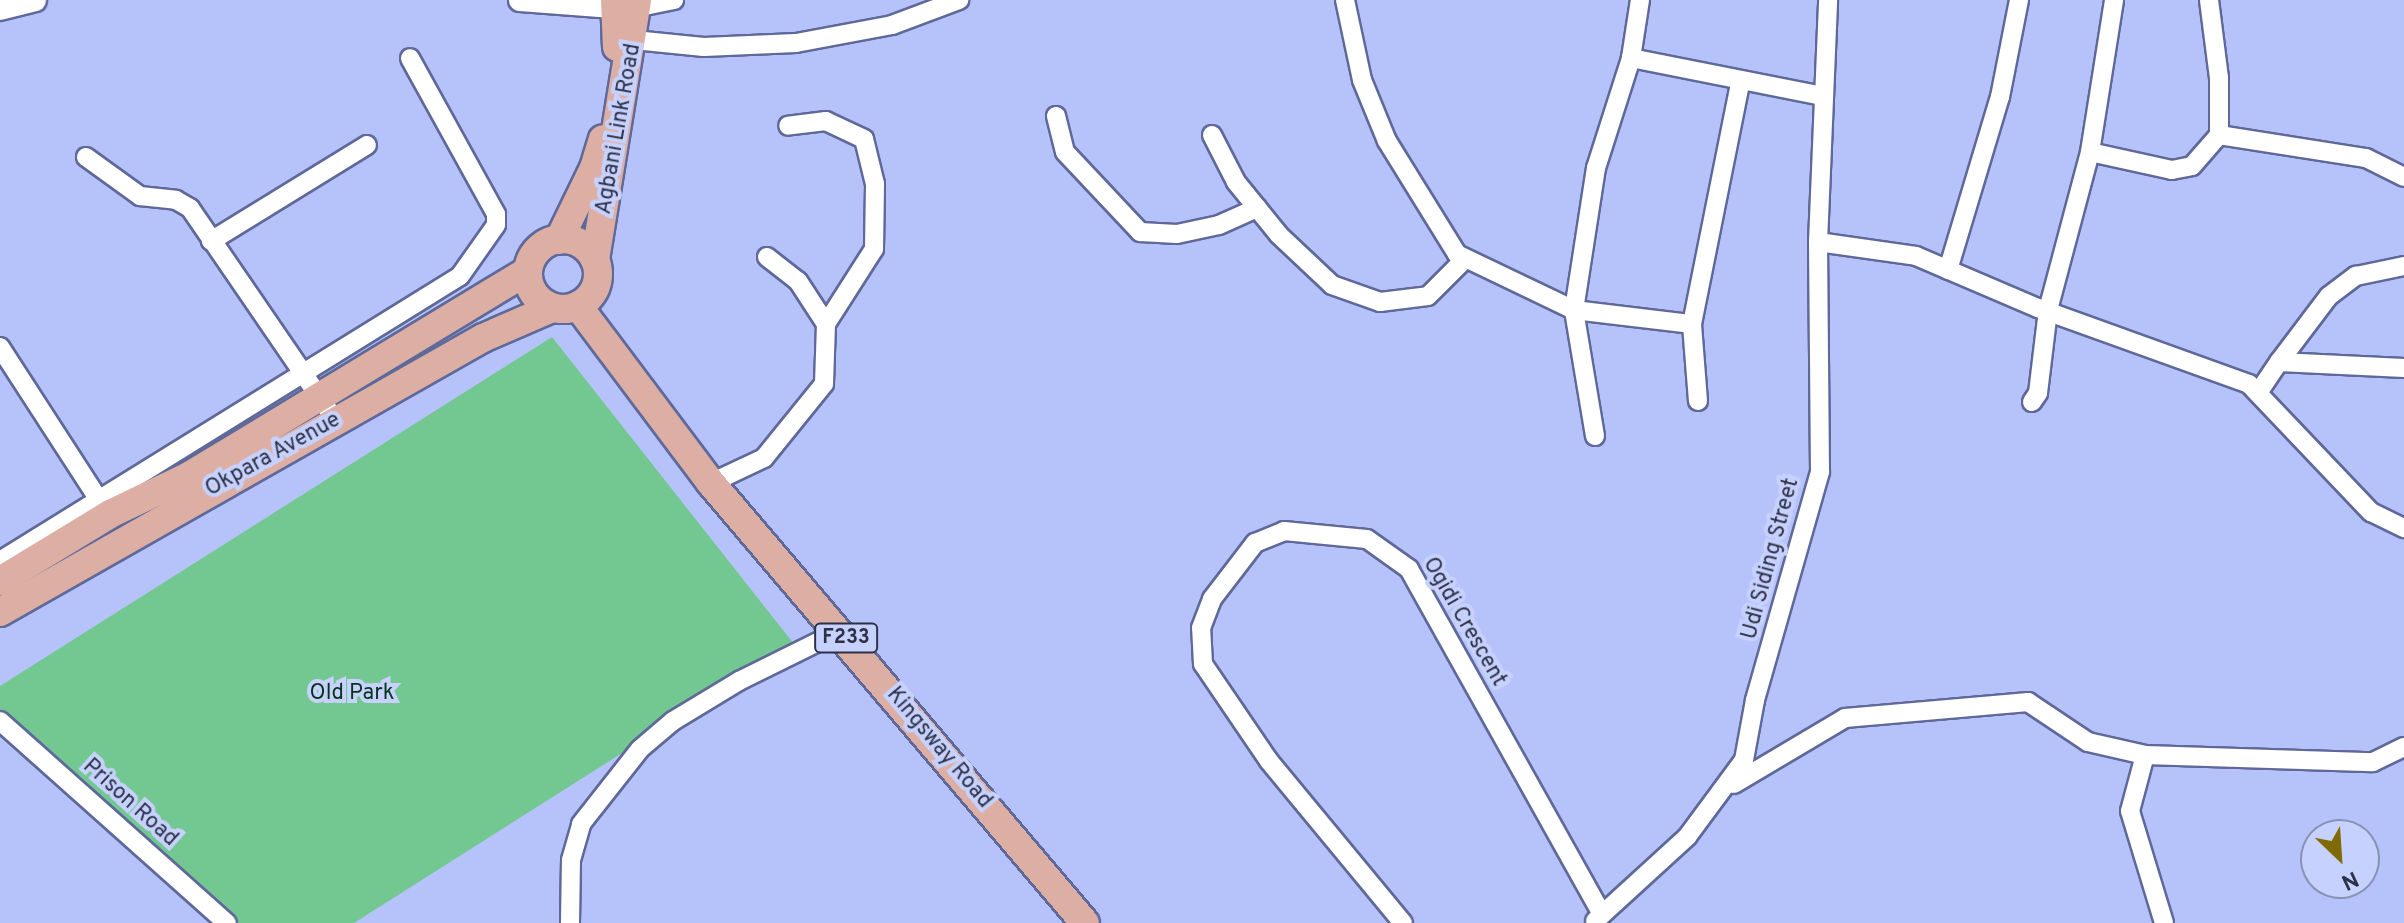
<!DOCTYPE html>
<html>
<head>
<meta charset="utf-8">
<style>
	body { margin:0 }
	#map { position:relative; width:2404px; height:923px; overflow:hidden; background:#b6c3fa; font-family:Overpass,sans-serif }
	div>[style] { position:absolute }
	.green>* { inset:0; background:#73c791 }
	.roads { filter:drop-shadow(2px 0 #5e699a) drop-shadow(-2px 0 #5e699a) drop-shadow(0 2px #5e699a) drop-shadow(0 -2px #5e699a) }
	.minor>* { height:18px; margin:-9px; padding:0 9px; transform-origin:9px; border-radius:9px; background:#fff }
	.tertiary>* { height:22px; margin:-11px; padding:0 11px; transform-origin:11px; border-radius:11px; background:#fff }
	.primary>* { height:28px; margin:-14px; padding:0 14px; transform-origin:14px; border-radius:14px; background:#ddafa4 }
	.primary>.ring { margin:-14px; padding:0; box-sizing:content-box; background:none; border:28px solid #ddafa4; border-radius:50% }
	span { translate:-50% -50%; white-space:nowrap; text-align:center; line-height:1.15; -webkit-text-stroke:8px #c6d1fd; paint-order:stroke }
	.shield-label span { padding:2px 6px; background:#c6d1fd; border:2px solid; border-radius:6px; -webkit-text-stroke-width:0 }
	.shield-label { font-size:20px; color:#2d3147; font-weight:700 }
	.street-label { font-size:22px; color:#2d3147 }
	.park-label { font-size:22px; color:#06341b }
	.north { position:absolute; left:2300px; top:819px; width:80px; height:80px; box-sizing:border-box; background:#c6d1fd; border:2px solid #8991b4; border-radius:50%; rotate:155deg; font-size:22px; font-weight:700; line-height:32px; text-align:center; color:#2d3147 }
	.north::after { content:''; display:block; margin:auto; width:28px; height:36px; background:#806a03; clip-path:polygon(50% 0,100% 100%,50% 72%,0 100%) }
</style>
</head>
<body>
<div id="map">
	<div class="green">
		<i style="clip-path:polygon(552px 337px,794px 644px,354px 923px,236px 923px,0 722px,0 686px)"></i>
	</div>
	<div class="roads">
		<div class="minor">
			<i style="left:1345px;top:0;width:82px;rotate:78deg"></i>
			<i style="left:1362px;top:80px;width:66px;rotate:67.7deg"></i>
			<i style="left:1387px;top:141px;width:133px;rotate:58.2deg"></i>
			<i style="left:1457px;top:254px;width:130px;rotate:25.6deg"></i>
			<i style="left:1574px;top:310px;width:119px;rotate:6.8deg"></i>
			<i style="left:2209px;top:0;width:79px;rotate:82.7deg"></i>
			<i style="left:2219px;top:78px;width:57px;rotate:90deg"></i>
			<i style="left:630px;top:9px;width:45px;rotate:-11.6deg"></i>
			<i style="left:634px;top:40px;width:70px;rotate:5.7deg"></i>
			<i style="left:704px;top:47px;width:92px;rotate:-2.5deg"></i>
			<i style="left:796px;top:43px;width:98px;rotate:-10.6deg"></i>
			<i style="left:892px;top:25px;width:72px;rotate:-20.5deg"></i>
			<i style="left:1631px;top:58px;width:196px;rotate:11.2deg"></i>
			<i style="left:1056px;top:116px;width:37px;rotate:76deg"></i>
			<i style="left:1065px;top:152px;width:110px;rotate:46.8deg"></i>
			<i style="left:1140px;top:232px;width:37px;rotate:3deg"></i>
			<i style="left:1177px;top:234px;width:43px;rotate:-12.1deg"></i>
			<i style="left:1219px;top:225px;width:42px;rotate:-24.1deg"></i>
			<i style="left:1212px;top:135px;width:53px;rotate:62.9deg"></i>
			<i style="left:1236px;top:182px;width:68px;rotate:50.9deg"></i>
			<i style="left:1279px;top:235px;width:73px;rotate:43.3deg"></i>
			<i style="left:1332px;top:285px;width:51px;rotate:19.5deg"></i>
			<i style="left:1380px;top:302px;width:48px;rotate:-7.1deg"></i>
			<i style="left:1428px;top:296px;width:51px;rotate:-45deg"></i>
			<i style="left:2090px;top:152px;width:84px;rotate:12.4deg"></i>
			<i style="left:2172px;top:170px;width:20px;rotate:-11deg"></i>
			<i style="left:2192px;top:166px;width:41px;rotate:-48.9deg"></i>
			<i style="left:2219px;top:135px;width:149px;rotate:8.9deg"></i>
			<i style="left:2366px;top:158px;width:42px;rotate:26.6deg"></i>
			<i style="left:86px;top:157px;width:67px;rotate:35.8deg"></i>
			<i style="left:140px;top:196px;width:36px;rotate:6deg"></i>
			<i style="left:176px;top:200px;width:16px;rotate:30deg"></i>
			<i style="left:190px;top:208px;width:257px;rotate:55.6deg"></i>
			<i style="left:211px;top:241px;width:183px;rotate:-31.6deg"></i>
			<i style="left:1818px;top:242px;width:99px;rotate:8.1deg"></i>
			<i style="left:1916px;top:256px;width:133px;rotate:23.1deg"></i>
			<i style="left:2038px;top:308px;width:224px;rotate:19.8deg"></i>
			<i style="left:2249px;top:384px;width:177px;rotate:46.4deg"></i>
			<i style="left:2371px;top:512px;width:37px;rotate:26deg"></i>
			<i style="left:767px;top:257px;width:39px;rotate:38deg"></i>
			<i style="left:798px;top:281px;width:51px;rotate:56.9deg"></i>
			<i style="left:1948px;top:270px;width:181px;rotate:-73.3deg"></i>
			<i style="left:2000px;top:97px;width:99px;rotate:-78.9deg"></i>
			<i style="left:0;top:347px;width:189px;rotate:57.1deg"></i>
			<i style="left:2279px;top:362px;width:83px;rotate:-52.9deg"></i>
			<i style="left:2329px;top:296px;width:34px;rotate:-37deg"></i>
			<i style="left:2356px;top:276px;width:49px;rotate:-11.8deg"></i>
			<i style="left:2260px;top:390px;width:34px;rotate:-56deg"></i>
			<i style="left:2279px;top:362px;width:125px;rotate:2.7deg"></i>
			<i style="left:1698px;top:401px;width:77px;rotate:-94.5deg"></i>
			<i style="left:1692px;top:324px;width:245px;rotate:-78.7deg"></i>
			<i style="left:2032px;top:402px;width:11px;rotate:-56deg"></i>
			<i style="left:2038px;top:393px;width:84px;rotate:-83.1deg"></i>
			<i style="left:2048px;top:310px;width:163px;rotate:-75.1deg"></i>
			<i style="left:2090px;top:152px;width:154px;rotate:-81deg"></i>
			<i style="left:1595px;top:436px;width:128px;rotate:-99.5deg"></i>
			<i style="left:1574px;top:310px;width:144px;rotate:-81.2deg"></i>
			<i style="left:1596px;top:168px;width:115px;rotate:-72.3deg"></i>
			<i style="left:1631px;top:58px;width:59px;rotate:-81.2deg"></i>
			<i style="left:711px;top:483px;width:59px;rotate:-25.3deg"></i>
			<i style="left:764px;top:458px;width:95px;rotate:-51deg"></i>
			<i style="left:824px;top:384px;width:60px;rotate:-88.1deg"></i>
			<i style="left:826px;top:324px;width:89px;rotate:-57.4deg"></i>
			<i style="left:874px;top:249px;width:65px;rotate:-89.1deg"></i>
			<i style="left:875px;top:184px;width:46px;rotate:-103.7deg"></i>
			<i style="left:864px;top:139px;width:42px;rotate:-154.7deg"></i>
			<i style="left:826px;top:121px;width:38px;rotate:173deg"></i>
			<i style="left:0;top:561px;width:541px;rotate:-31.78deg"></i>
			<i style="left:460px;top:276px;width:62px;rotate:-54.8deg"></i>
			<i style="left:496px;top:225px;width:11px;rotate:-90deg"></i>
			<i style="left:496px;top:214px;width:178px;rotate:-118.9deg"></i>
			<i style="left:0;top:721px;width:304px;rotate:41.7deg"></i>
			<i style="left:2145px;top:755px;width:58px;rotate:105deg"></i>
			<i style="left:2130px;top:811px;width:117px;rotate:73.1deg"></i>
			<i style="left:1734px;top:784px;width:129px;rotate:-30.7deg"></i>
			<i style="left:1845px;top:718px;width:184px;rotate:-5deg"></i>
			<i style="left:2028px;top:702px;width:72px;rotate:33.7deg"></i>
			<i style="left:2088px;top:742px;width:58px;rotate:12.8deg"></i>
			<i style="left:2145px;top:755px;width:228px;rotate:1.8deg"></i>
			<i style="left:2373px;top:762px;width:34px;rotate:-26deg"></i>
			<i style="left:1595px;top:921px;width:125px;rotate:-42.4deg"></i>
			<i style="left:1687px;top:837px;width:96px;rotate:-53.5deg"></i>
			<i style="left:1744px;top:760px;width:61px;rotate:-79.6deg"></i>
			<i style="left:1755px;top:700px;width:237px;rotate:-74.1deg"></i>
			<i style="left:1820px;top:472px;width:230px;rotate:-90.5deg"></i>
			<i style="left:1818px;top:242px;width:242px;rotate:-87.6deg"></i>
			<i style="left:570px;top:923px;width:63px;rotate:-89.1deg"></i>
			<i style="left:571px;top:860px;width:37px;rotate:-74deg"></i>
			<i style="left:581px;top:824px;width:95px;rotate:-51.8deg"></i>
			<i style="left:640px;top:749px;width:43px;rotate:-40.3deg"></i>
			<i style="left:673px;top:721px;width:77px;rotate:-31.2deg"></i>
			<i style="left:739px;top:681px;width:113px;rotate:-26.3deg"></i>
			<i style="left:1403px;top:923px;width:210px;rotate:-129.6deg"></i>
			<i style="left:1269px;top:761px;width:117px;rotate:-124.2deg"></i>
			<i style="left:1203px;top:664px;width:36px;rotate:-93deg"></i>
			<i style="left:1201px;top:628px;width:31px;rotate:-69deg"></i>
			<i style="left:1212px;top:599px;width:71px;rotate:-52.5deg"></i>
			<i style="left:1255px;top:543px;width:31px;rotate:-22deg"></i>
			<i style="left:1284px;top:531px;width:83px;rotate:5.5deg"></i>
			<i style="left:1367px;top:539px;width:52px;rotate:35.5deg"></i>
			<i style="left:1409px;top:569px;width:395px;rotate:60.8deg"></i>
		</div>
		<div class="tertiary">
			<i style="left:520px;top:0;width:93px;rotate:4.3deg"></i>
			<i style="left:0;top:9px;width:36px;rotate:-14deg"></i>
		</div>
		<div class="primary">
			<i style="left:615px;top:0;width:47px;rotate:87.6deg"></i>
			<i class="ring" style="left:528px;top:239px;width:42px;height:42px"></i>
			<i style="left:559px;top:240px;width:80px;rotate:-64.1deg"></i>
			<i style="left:594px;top:168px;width:30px;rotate:-73deg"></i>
			<i style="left:595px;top:260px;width:263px;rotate:-80.8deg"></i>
			<i style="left:578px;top:306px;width:221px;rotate:53.1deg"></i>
			<i style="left:711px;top:483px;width:577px;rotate:49.64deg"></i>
			<i style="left:0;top:581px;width:129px;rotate:-31.3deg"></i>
			<i style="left:110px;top:514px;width:88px;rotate:-25.7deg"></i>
			<i style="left:189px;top:476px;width:396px;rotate:-31.2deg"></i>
			<i style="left:0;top:612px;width:555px;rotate:-29.57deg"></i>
			<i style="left:483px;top:338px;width:75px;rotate:-23.5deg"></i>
		</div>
	</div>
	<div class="shield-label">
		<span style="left:846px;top:638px">F233</span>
	</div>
	<div class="street-label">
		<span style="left:619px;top:129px;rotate:-80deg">Agbani Link Road</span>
		<span style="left:273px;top:455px;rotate:-29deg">Okpara Avenue</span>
		<span style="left:1771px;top:559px;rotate:-75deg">Udi Siding Street</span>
		<span style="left:1464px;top:622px;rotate:60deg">Ogidi Crescent</span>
		<span style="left:939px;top:748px;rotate:50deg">Kingsway Road</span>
		<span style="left:130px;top:803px;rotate:42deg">Prison Road</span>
	</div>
	<div class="park-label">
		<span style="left:352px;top:694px">Old Park</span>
	</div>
	<div class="north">N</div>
</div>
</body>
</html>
